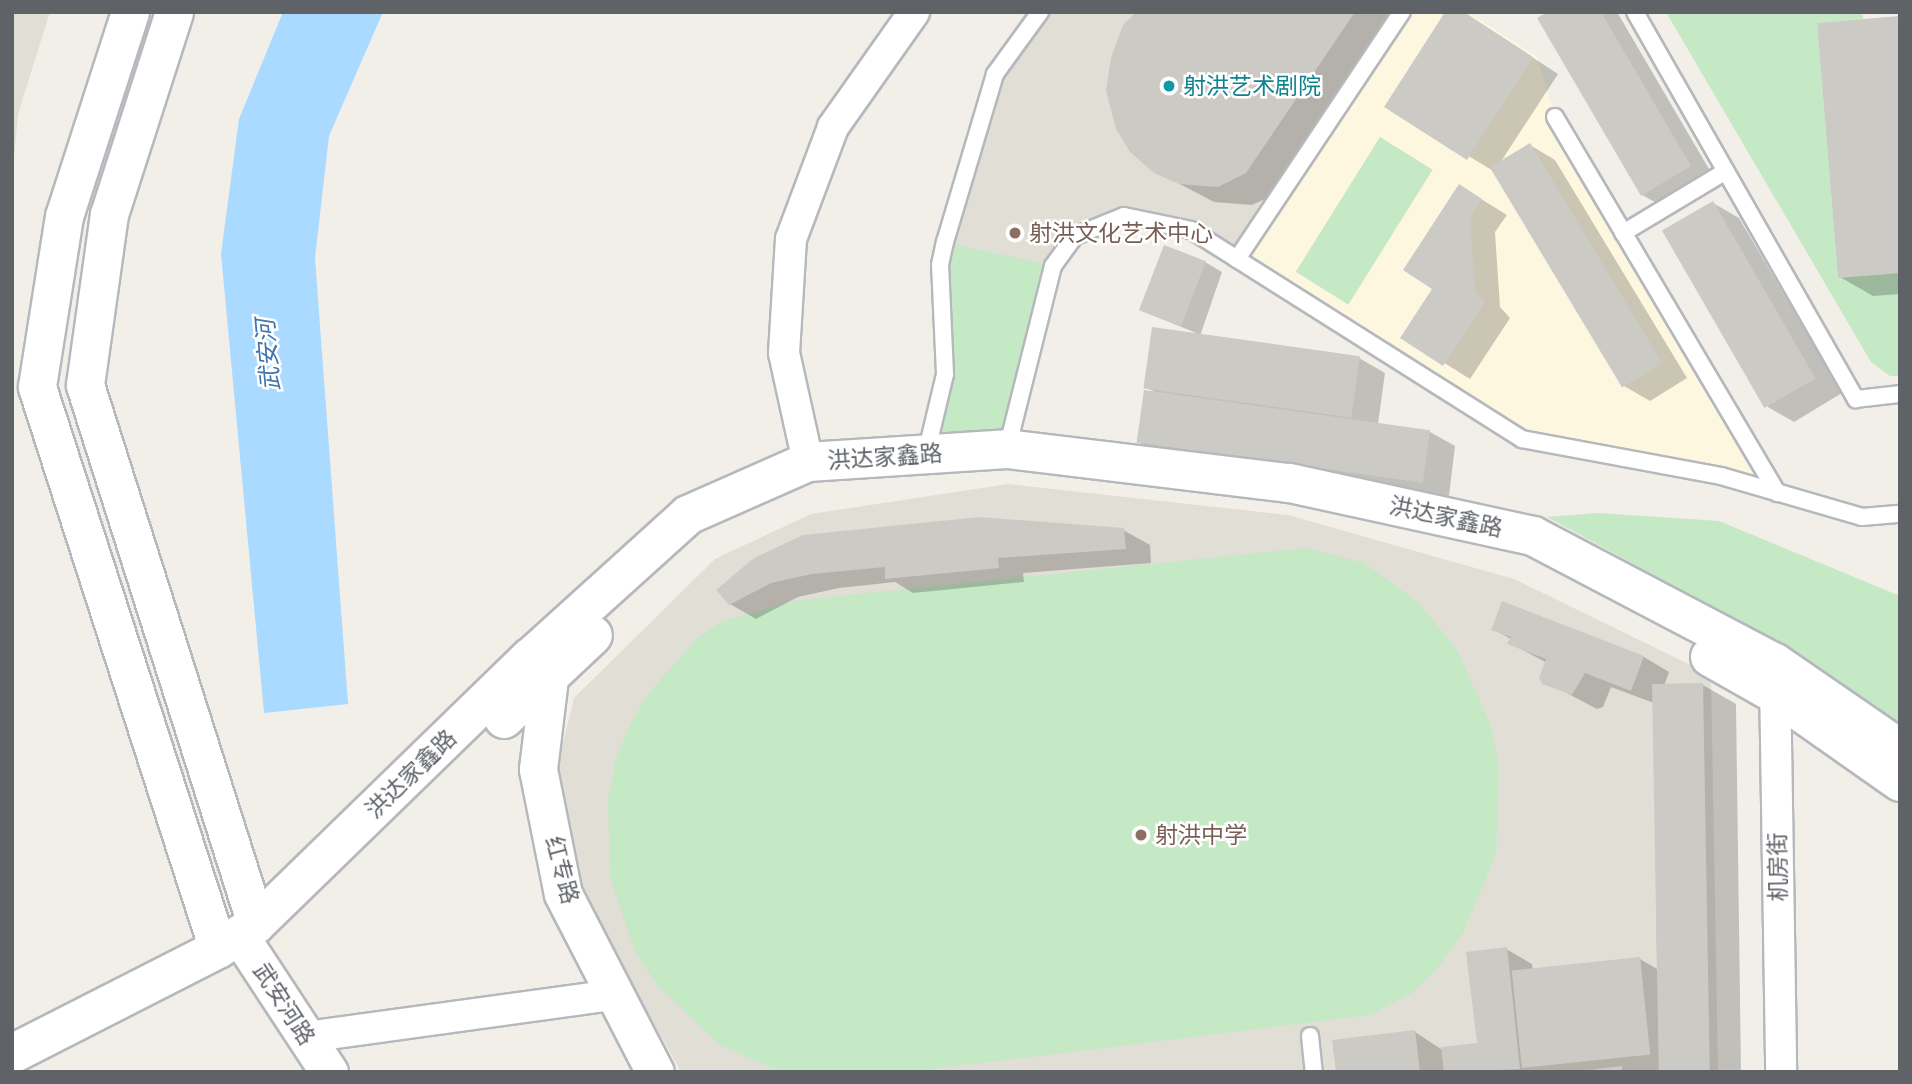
<!DOCTYPE html>
<html>
<head>
<meta charset="utf-8">
<style>
	body { margin:0 }
	#map { position:relative; width:1912px; height:1084px; overflow:hidden; background:#f1efe8; font-family:"DejaVu Sans","Noto Sans SC",sans-serif }
	div>[style] { position:absolute }
	.commercial>* { inset:0; background:#fef7e0 }
	.education>* { inset:0; background:#e1ded6 }
	.green>* { inset:0; background:#c5e8c5; transform-origin:0 0 }
	.water>* { inset:0; background:#aadaff }
	.shadow>* { inset:0; background:#0003 }
	.building>* { inset:0; background:#cccac5; transform-origin:0 0 }
	.roads { filter:drop-shadow(2px 0 #b5b8bc) drop-shadow(-2px 0 #b5b8bc) drop-shadow(0 2px #b5b8bc) drop-shadow(0 -2px #b5b8bc) }
	.service>* { height:16px; margin:-8px; padding:0 8px; transform-origin:8px; border-radius:8px; background:#fff }
	.minor>* { height:30px; margin:-15px; padding:0 15px; transform-origin:15px; border-radius:15px; background:#fff }
	.tertiary>* { height:37px; margin:-18.5px; padding:0 18.5px; transform-origin:18.5px; border-radius:18.5px; background:#fff }
	.secondary>* { height:38px; margin:-19px; padding:0 19px; transform-origin:19px; border-radius:19px; background:#fff }
	.dots>* { width:19px; height:19px; translate:-50% -50%; box-sizing:border-box; border:4px solid #fff; border-radius:50% }
	span { translate:-50% -50%; white-space:nowrap; text-align:center; line-height:1.15; -webkit-text-stroke:5px #fff; paint-order:stroke }
	.culture-label { font-size:23px; color:#0d838f }
	.left { translate:0 -50%; text-align:left }
	.education-label { font-size:23px; color:#785e54 }
	.street-label { font-size:23px; color:#5f6368 }
	.water-label { font-size:24px; color:#4174aa; font-style:italic }
	.frame { position:absolute; inset:0; border:14px solid #5f6368; pointer-events:none }
</style>
</head>
<body>
<div id="map">
	<div class="commercial">
		<i style="clip-path:polygon(1402px 12px,1468px 12px,1537px 57px,1555px 117px,1777px 493px,1522px 439px,1237px 259px)"></i>
	</div>
	<div class="education">
		<i style="clip-path:polygon(12px 12px,50px 12px,18px 114px,12px 179px)"></i>
		<i style="clip-path:polygon(1040px 12px,1402px 12px,1237px 259px,1191px 230px,1124px 216px,1075px 236px,945px 374px,940px 265px,995px 74px)"></i>
		<i style="clip-path:polygon(1008px 484px,1288px 515px,1514px 579px,1711px 675px,1718px 1072px,681px 1072px,583px 896px,555px 775px,574px 698px,715px 559px,811px 514px)"></i>
	</div>
	<div class="green">
		<i style="clip-path:polygon(1666px 12px,1862px 12px,1863px 19px,1817px 23px,1838px 277px,1900px 273px,1900px 376px,1890px 376px,1871px 362px)"></i>
		<i style="left:1380px;top:137px;width:62px;height:159px;rotate:32deg"></i>
		<i style="clip-path:polygon(945px 242px,1053px 266px,1007px 449px,926px 454px,945px 374px)"></i>
		<i style="clip-path:polygon(1598px 513px,1719px 521px,1900px 596px,1900px 725px,1792px 650px,1547px 517px)"></i>
		<i style="clip-path:polygon(1307px 548px,1364px 563px,1418px 602px,1457px 650px,1491px 726px,1499px 767px,1496px 854px,1463px 933px,1437px 969px,1412px 993px,1370px 1015px,908px 1072px,780px 1072px,718px 1044px,657px 985px,635px 951px,610px 878px,608px 800px,616px 758px,630px 725px,648px 694px,697px 638px,723px 621px,799px 600px)"></i>
	</div>
	<div class="water">
		<i style="clip-path:polygon(283px 12px,383px 12px,329px 136px,315px 258px,348px 704px,264px 713px,221px 254px,239px 119px)"></i>
	</div>
	<div class="shadow">
		<i style="clip-path:polygon(1140px 12px,1401px 12px,1280px 192px,1252px 205px,1214px 202px,1155px 171px)"></i>
		<i style="clip-path:polygon(1551px 12px,1617px 12px,1716px 181px,1668px 209px,1642px 195px)"></i>
		<i style="clip-path:polygon(1900px 18px,1900px 294px,1873px 296px,1840px 277px)"></i>
		<i style="clip-path:polygon(1477px 21px,1558px 74px,1500px 163px,1530px 145px,1555px 160px,1687px 378px,1650px 401px,1624px 386px,1495px 172px,1386px 106px)"></i>
		<i style="clip-path:polygon(1460px 186px,1507px 215px,1495px 232px,1500px 307px,1510px 318px,1470px 379px,1403px 337px,1435px 289px)"></i>
		<i style="clip-path:polygon(1713px 203px,1739px 218px,1842px 393px,1794px 422px,1768px 407px)"></i>
		<i style="clip-path:polygon(1205px 262px,1222px 272px,1200px 336px,1359px 358px,1385px 373px,1378px 424px,1430px 432px,1455px 446px,1449px 496px,1164px 457px,1138px 442px,1158px 394px,1146px 387px,1196px 333px,1143px 311px)"></i>
		<i style="clip-path:polygon(1123px 530px,1150px 545px,1151px 563px,1023px 573px,1024px 582px,913px 593px,895px 582px,839px 588px,798px 597px,756px 619px,730px 604px,755px 560px)"></i>
		<i style="clip-path:polygon(1503px 603px,1644px 657px,1669px 672px,1664px 686px,1703px 685px,1736px 704px,1741px 1072px,1338px 1072px,1415px 1032px,1441px 1049px,1479px 1045px,1506px 949px,1532px 964px,1533px 971px,1640px 959px,1657px 969px,1654px 703px,1611px 687px,1603px 707px,1597px 709px,1542px 680px,1547px 663px,1510px 643px,1511px 639px,1493px 629px)"></i>
	</div>
	<div class="building">
		<i style="clip-path:polygon(1136px 12px,1355px 12px,1246px 173px,1218px 187px,1179px 184px,1154px 173px,1130px 152px,1116px 129px,1106px 91px,1111px 58px,1123px 25px)"></i>
		<i style="clip-path:polygon(1445px 12px,1464px 12px,1533px 57px,1467px 160px,1384px 107px)"></i>
		<i style="clip-path:polygon(1548px 12px,1601px 12px,1691px 166px,1641px 196px,1537px 18px)"></i>
		<i style="clip-path:polygon(1900px 16px,1900px 273px,1838px 278px,1817px 23px)"></i>
		<i style="left:1530px;top:143px;width:257px;height:47px;rotate:59deg"></i>
		<i style="clip-path:polygon(1459px 184px,1482px 199px,1470px 217px,1475px 290px,1485px 302px,1443px 366px,1400px 338px,1432px 289px,1403px 270px)"></i>
		<i style="left:1713px;top:201px;width:205px;height:59px;rotate:60deg"></i>
		<i style="left:1164px;top:245px;width:45px;height:70px;rotate:21deg"></i>
		<i style="left:1152px;top:327px;width:210px;height:62px;rotate:8deg"></i>
		<i style="left:1144px;top:390px;width:289px;height:53px;rotate:8deg"></i>
		<i style="clip-path:polygon(980px 517px,1124px 528px,1126px 549px,998px 558px,999px 568px,885px 579px,885px 567px,812px 574px,771px 583px,729px 605px,716px 590px,754px 558px,803px 535px)"></i>
		<i style="clip-path:polygon(1502px 601px,1644px 656px,1631px 691px,1585px 673px,1572px 695px,1542px 684px,1539px 678px,1546px 659px,1507px 644px,1511px 637px,1491px 630px)"></i>
		<i style="left:1703px;top:683px;width:389px;height:51px;rotate:89deg"></i>
		<i style="clip-path:polygon(1507px 947px,1520px 1069px,1444px 1072px,1441px 1047px,1477px 1043px,1466px 952px)"></i>
		<i style="left:1640px;top:957px;width:98px;height:129px;rotate:84deg"></i>
		<i style="clip-path:polygon(1415px 1030px,1420px 1072px,1336px 1072px,1332px 1040px)"></i>
		<i style="clip-path:polygon(1622px 1066px,1622px 1072px,1589px 1072px,1589px 1070px)"></i>
	</div>
	<div class="roads">
		<div class="service">
			<i style="left:1635px;top:12px;width:446px;rotate:60.3deg"></i>
			<i style="left:1856px;top:399px;width:44px;rotate:-6.5deg"></i>
			<i style="left:1555px;top:117px;width:437px;rotate:59.4deg"></i>
			<i style="left:1623px;top:233px;width:120px;rotate:-31deg"></i>
			<i style="left:1237px;top:259px;width:337px;rotate:32.3deg"></i>
			<i style="left:1522px;top:439px;width:202px;rotate:10.5deg"></i>
			<i style="left:1721px;top:476px;width:147px;rotate:16.2deg"></i>
			<i style="left:1862px;top:517px;width:38px;rotate:-5deg"></i>
			<i style="left:1007px;top:449px;width:189px;rotate:-75.9deg"></i>
			<i style="left:1053px;top:266px;width:37px;rotate:-54deg"></i>
			<i style="left:1075px;top:236px;width:53px;rotate:-22.2deg"></i>
			<i style="left:1124px;top:216px;width:68px;rotate:11.8deg"></i>
			<i style="left:1191px;top:230px;width:54px;rotate:32.2deg"></i>
			<i style="left:1237px;top:259px;width:297px;rotate:-56.3deg"></i>
			<i style="left:926px;top:454px;width:82px;rotate:-76.6deg"></i>
			<i style="left:945px;top:374px;width:109px;rotate:-92.6deg"></i>
			<i style="left:940px;top:265px;width:24px;rotate:-78deg"></i>
			<i style="left:945px;top:242px;width:175px;rotate:-73.4deg"></i>
			<i style="left:995px;top:74px;width:77px;rotate:-54deg"></i>
			<i style="left:1310px;top:1036px;width:36px;rotate:84deg"></i>
		</div>
		<div class="minor">
			<i style="left:808px;top:462px;width:112px;rotate:-102.4deg"></i>
			<i style="left:784px;top:353px;width:114px;rotate:-86.5deg"></i>
			<i style="left:791px;top:239px;width:120px;rotate:-69.4deg"></i>
			<i style="left:833px;top:127px;width:141px;rotate:-54.8deg"></i>
			<i style="left:1775px;top:677px;width:395px;rotate:89.1deg"></i>
			<i style="left:306px;top:1037px;width:311px;rotate:-7.8deg"></i>
		</div>
		<div class="tertiary">
			<i style="left:130px;top:12px;width:214px;rotate:107.9deg"></i>
			<i style="left:64px;top:216px;width:173px;rotate:99deg"></i>
			<i style="left:37px;top:387px;width:590px;rotate:72.15deg"></i>
			<i style="left:174px;top:12px;width:212px;rotate:107.8deg"></i>
			<i style="left:109px;top:214px;width:173px;rotate:98deg"></i>
			<i style="left:85px;top:385px;width:565px;rotate:72.4deg"></i>
			<i style="left:533px;top:662px;width:23px;rotate:45deg"></i>
			<i style="left:549px;top:678px;width:92px;rotate:96.9deg"></i>
			<i style="left:538px;top:769px;width:127px;rotate:78.7deg"></i>
			<i style="left:563px;top:894px;width:200px;rotate:62.7deg"></i>
			<i style="left:239px;top:935px;width:164px;rotate:56.7deg"></i>
		</div>
		<div class="secondary">
			<i style="left:1710px;top:657px;width:75px;rotate:29.6deg"></i>
			<i style="left:1775px;top:694px;width:153px;rotate:35.1deg"></i>
			<i style="left:504px;top:719px;width:122px;rotate:-43.3deg"></i>
			<i style="left:12px;top:1054px;width:231px;rotate:-27deg"></i>
			<i style="left:218px;top:949px;width:45px;rotate:-33.3deg"></i>
			<i style="left:256px;top:924px;width:382px;rotate:-44.2deg"></i>
			<i style="left:530px;top:658px;width:213px;rotate:-42.1deg"></i>
			<i style="left:688px;top:515px;width:131px;rotate:-23.8deg"></i>
			<i style="left:808px;top:462px;width:199px;rotate:-3.7deg"></i>
			<i style="left:1007px;top:449px;width:285px;rotate:6.9deg"></i>
			<i style="left:1290px;top:483px;width:249px;rotate:12.3deg"></i>
			<i style="left:1533px;top:536px;width:273px;rotate:27.7deg"></i>
			<i style="left:1775px;top:663px;width:152px;rotate:34.5deg"></i>
		</div>
	</div>
	<div class="dots">
		<i style="left:1169px;top:86px;background:#0f9aa8"></i>
		<i style="left:1015px;top:233px;background:#8d6e63"></i>
		<i style="left:1141px;top:835px;background:#8d6e63"></i>
	</div>
	<div class="culture-label">
		<span class="left" style="left:1183px;top:86px">射洪艺术剧院</span>
	</div>
	<div class="education-label">
		<span class="left" style="left:1029px;top:233px">射洪文化艺术中心</span>
		<span class="left" style="left:1155px;top:835px">射洪中学</span>
	</div>
	<div class="street-label">
		<span style="left:885px;top:457px;rotate:-4deg">洪达家鑫路</span>
		<span style="left:1446px;top:517px;rotate:12deg">洪达家鑫路</span>
		<span style="left:411px;top:774px;rotate:-44deg">洪达家鑫路</span>
		<span style="left:1778px;top:867px;rotate:-91deg">机房街</span>
		<span style="left:562px;top:870px;rotate:75deg">红专路</span>
		<span style="left:284px;top:1004px;rotate:57deg">武安河路</span>
	</div>
	<div class="water-label">
		<span style="left:269px;top:355px;rotate:-95deg">武安河</span>
	</div>
	<div class="frame"></div>
</div>
</body>
</html>
